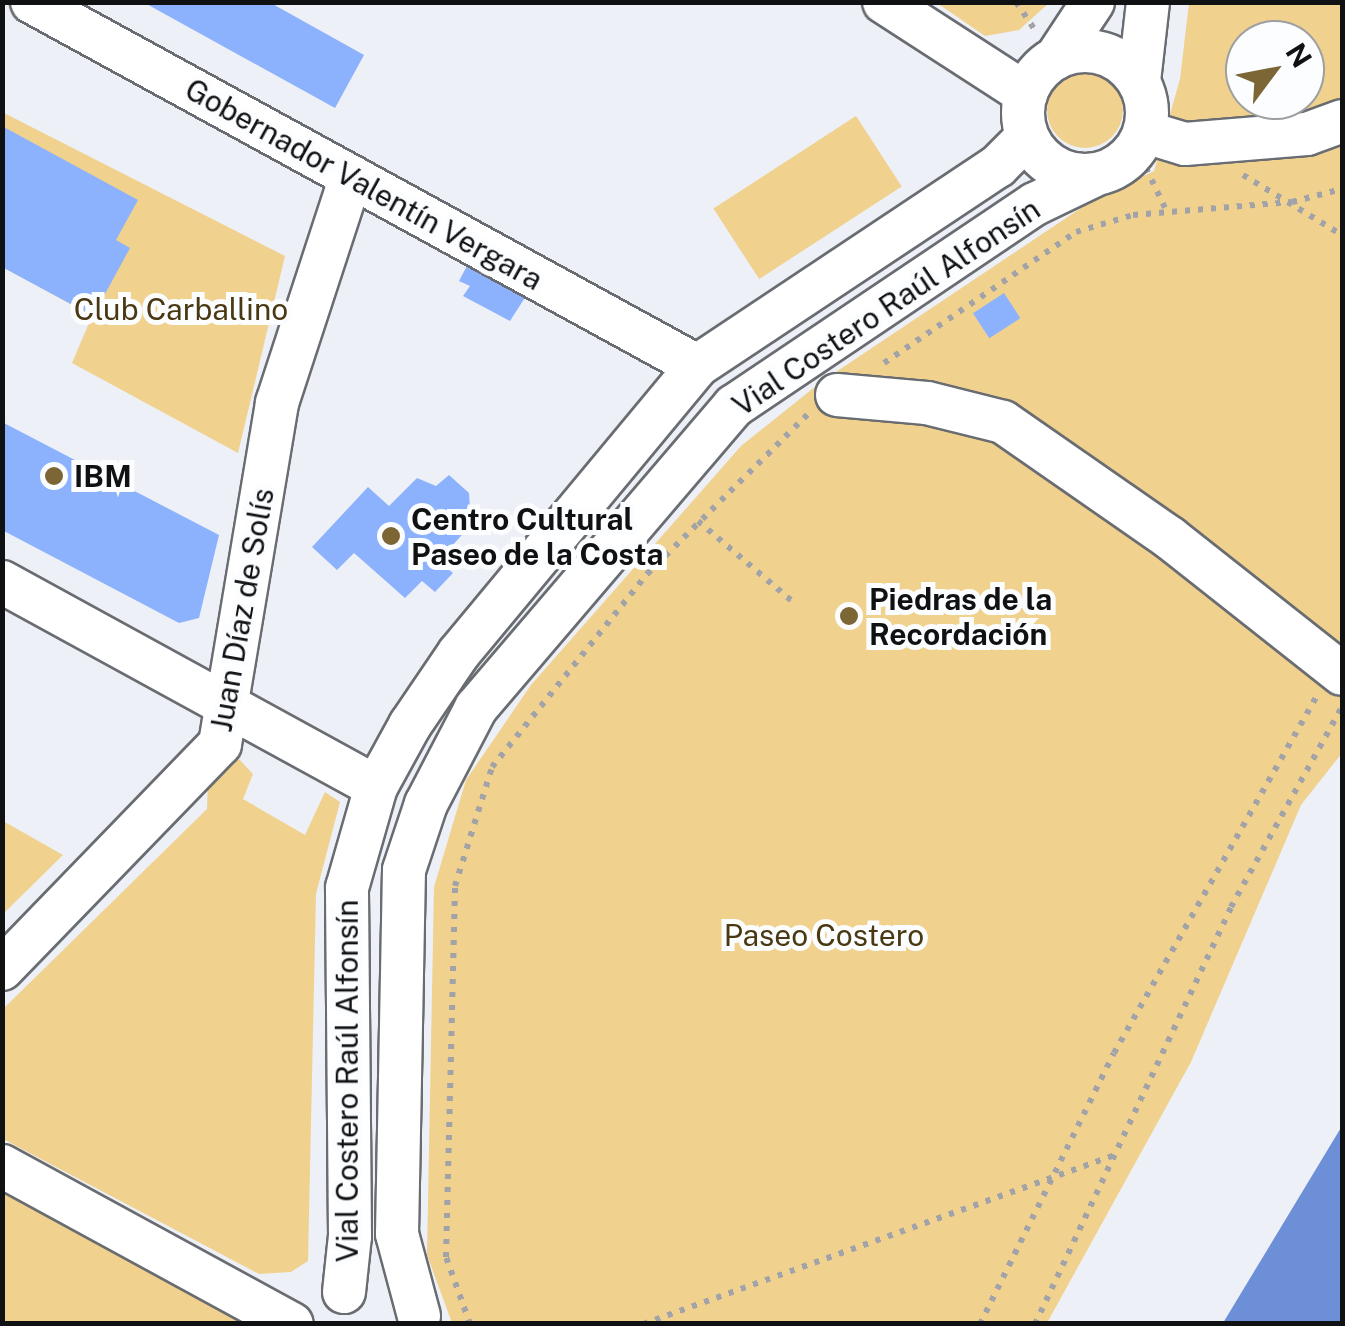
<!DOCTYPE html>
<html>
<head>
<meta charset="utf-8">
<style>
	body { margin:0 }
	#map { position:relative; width:1345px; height:1326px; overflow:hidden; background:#edf0f6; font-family:"Public Sans",sans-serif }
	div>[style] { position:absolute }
	.green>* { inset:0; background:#f0d18e; transform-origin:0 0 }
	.round { border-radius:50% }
	.water>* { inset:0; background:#6c8fd8 }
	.building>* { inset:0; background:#8cb2fd; transform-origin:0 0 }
	.path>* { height:6px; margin-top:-3px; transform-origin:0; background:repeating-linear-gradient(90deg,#a1a3a8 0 5px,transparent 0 13px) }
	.roads { filter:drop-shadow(2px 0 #696c71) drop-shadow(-2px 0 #696c71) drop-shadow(0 2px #696c71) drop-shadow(0 -2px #696c71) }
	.minor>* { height:42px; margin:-21px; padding:0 21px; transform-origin:21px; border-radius:21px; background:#fff }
	.minor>.ring { margin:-21px; padding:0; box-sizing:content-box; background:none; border:42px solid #fff; border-radius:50% }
	.dots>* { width:28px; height:28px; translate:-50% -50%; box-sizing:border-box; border:5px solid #fcfdfe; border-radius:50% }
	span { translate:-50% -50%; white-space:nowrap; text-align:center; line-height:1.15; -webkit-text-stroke:10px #fcfdfe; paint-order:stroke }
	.street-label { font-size:30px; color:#101113 }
	.park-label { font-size:30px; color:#493812 }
	.poi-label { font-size:30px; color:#101113; font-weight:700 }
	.left { translate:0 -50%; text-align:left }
	.frame { position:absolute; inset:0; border:5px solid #101113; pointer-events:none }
	.north { position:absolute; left:1225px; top:20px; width:100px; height:100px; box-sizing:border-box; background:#fcfdfe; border:2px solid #9e9fa0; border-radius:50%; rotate:58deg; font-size:28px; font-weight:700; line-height:40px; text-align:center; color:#101113 }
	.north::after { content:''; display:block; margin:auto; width:35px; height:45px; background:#7c6635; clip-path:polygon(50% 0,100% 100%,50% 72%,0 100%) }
</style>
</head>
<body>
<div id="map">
	<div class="green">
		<i style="clip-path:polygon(937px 3px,1049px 3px,1019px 30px,985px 36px)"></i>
		<i style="clip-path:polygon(evenodd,1189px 3px,1342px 3px,1342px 753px,1301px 805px,1191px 1062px,1047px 1323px,452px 1323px,427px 1255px,434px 887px,466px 780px,531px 685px,741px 446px,821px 382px,1093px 200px,1154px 171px,1180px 79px,1189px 3px,1245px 40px,1305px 40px,1305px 100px,1245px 100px,1245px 40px)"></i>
		<i class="round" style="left:1047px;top:72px;width:76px;height:76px"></i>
		<i style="clip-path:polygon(2px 112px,285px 256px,238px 453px,72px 363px,92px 316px,3px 267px)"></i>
		<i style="left:856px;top:116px;width:84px;height:170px;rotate:57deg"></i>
		<i style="clip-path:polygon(239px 759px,253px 774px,243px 799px,305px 835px,325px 792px,340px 802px,316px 894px,308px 1261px,291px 1272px,259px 1274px,3px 1139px,3px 1009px,207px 809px,208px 779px)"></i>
		<i style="clip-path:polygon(3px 821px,63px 855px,3px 914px)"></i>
		<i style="clip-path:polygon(2px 1172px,265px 1323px,3px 1323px)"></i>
	</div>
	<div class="water">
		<i style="clip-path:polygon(1342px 1126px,1342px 1323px,1223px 1323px)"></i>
	</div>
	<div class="building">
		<i style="clip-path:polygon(143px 2px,269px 2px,364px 55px,335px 108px)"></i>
		<i style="clip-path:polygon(2px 126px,138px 200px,116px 240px,130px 248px,93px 316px,2px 267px)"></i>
		<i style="clip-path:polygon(468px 264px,526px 296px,510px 321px,463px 296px,470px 286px,459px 281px)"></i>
		<i style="left:1004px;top:293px;width:30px;height:37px;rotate:57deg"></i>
		<i style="clip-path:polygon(2px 422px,219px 535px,199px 618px,179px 623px,2px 530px)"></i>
		<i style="clip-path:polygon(449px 475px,469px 493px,471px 525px,438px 561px,453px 573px,435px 592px,422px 581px,405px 598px,354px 553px,337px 570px,312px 547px,368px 487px,389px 506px,417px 478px,436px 486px)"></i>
	</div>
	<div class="path">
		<i style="left:1016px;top:2px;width:34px;rotate:56deg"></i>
		<i style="left:1146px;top:168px;width:49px;rotate:64.5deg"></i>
		<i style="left:1243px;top:175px;width:116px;rotate:31.2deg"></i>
		<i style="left:884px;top:363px;width:232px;rotate:-34.3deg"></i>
		<i style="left:1076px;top:232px;width:59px;rotate:-16.6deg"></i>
		<i style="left:1133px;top:215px;width:160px;rotate:-4.7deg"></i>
		<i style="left:1292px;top:202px;width:52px;rotate:-14.6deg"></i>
		<i style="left:698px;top:521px;width:123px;rotate:40.4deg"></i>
		<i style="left:470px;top:1324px;width:71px;rotate:-109.7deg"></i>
		<i style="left:446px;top:1257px;width:371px;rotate:-88.6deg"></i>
		<i style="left:455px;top:886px;width:125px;rotate:-72.7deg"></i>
		<i style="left:492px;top:767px;width:248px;rotate:-51.2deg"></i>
		<i style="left:647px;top:574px;width:231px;rotate:-44.8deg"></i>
		<i style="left:643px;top:1324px;width:499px;rotate:-19.7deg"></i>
		<i style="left:980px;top:1324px;width:302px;rotate:-63.7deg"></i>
		<i style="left:1114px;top:1053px;width:412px;rotate:-60.4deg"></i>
		<i style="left:1035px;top:1324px;width:461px;rotate:-64.8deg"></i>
		<i style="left:1231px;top:907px;width:229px;rotate:-61deg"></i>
	</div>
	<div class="roads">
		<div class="minor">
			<i style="left:32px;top:2px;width:758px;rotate:28.69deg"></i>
			<i style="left:884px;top:2px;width:169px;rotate:32.9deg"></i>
			<i class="ring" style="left:1023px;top:51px;width:82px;height:82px"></i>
			<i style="left:1056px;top:58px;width:67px;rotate:-56.5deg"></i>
			<i style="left:1139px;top:81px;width:80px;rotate:-83.5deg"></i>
			<i style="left:1145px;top:132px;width:42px;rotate:16.7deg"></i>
			<i style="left:1185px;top:144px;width:122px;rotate:-4.7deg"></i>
			<i style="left:1307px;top:134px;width:37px;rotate:-20deg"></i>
			<i style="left:837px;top:395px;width:90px;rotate:5.1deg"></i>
			<i style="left:927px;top:403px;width:78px;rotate:14deg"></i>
			<i style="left:1003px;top:422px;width:203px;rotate:34.8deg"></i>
			<i style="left:1170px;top:538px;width:219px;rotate:38.3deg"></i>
			<i style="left:2px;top:582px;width:426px;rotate:28.7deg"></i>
			<i style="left:2px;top:969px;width:313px;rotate:-45.9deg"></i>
			<i style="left:220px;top:744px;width:346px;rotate:-80.5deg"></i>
			<i style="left:277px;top:403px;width:238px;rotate:-71.9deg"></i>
			<i style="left:2px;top:1166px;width:330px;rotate:28.6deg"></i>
			<i style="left:344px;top:1292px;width:56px;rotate:-83.9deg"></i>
			<i style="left:350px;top:1236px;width:348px;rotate:-90.5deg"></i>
			<i style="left:347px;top:888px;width:105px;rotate:-74deg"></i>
			<i style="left:376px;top:787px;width:71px;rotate:-61.3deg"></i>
			<i style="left:410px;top:725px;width:87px;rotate:-55.8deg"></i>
			<i style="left:459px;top:653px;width:373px;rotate:-50.3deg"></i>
			<i style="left:697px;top:366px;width:361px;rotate:-33.6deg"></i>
			<i style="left:998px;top:166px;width:41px;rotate:-45deg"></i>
			<i style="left:419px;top:1316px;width:85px;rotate:-105deg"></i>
			<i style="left:397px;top:1234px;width:364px;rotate:-88.9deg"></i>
			<i style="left:404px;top:870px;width:70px;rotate:-71.6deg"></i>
			<i style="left:426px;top:804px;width:108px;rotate:-62.5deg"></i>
			<i style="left:476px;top:708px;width:397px;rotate:-49.5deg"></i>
			<i style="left:734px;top:406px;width:362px;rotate:-33.9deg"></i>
			<i style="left:1035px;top:204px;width:64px;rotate:-25.8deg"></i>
		</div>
	</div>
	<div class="dots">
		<i style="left:54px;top:476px;background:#7c6635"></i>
		<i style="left:391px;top:536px;background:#7c6635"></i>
		<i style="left:849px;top:616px;background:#7c6635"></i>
	</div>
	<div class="street-label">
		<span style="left:364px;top:184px;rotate:29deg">Gobernador Valentín Vergara</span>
		<span style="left:886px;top:307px;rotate:-34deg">Vial Costero Raúl Alfonsín</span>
		<span style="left:242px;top:610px;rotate:-80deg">Juan Díaz de Solís</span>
		<span style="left:347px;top:1081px;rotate:-90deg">Vial Costero Raúl Alfonsín</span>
	</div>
	<div class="park-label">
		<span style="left:181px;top:309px">Club Carballino</span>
		<span style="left:824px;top:935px">Paseo Costero</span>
	</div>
	<div class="poi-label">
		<span class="left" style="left:74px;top:476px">IBM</span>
		<span class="left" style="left:411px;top:536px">Centro Cultural<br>Paseo de la Costa</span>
		<span class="left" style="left:869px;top:616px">Piedras de la<br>Recordación</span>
	</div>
	<div class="frame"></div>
	<div class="north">N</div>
</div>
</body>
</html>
